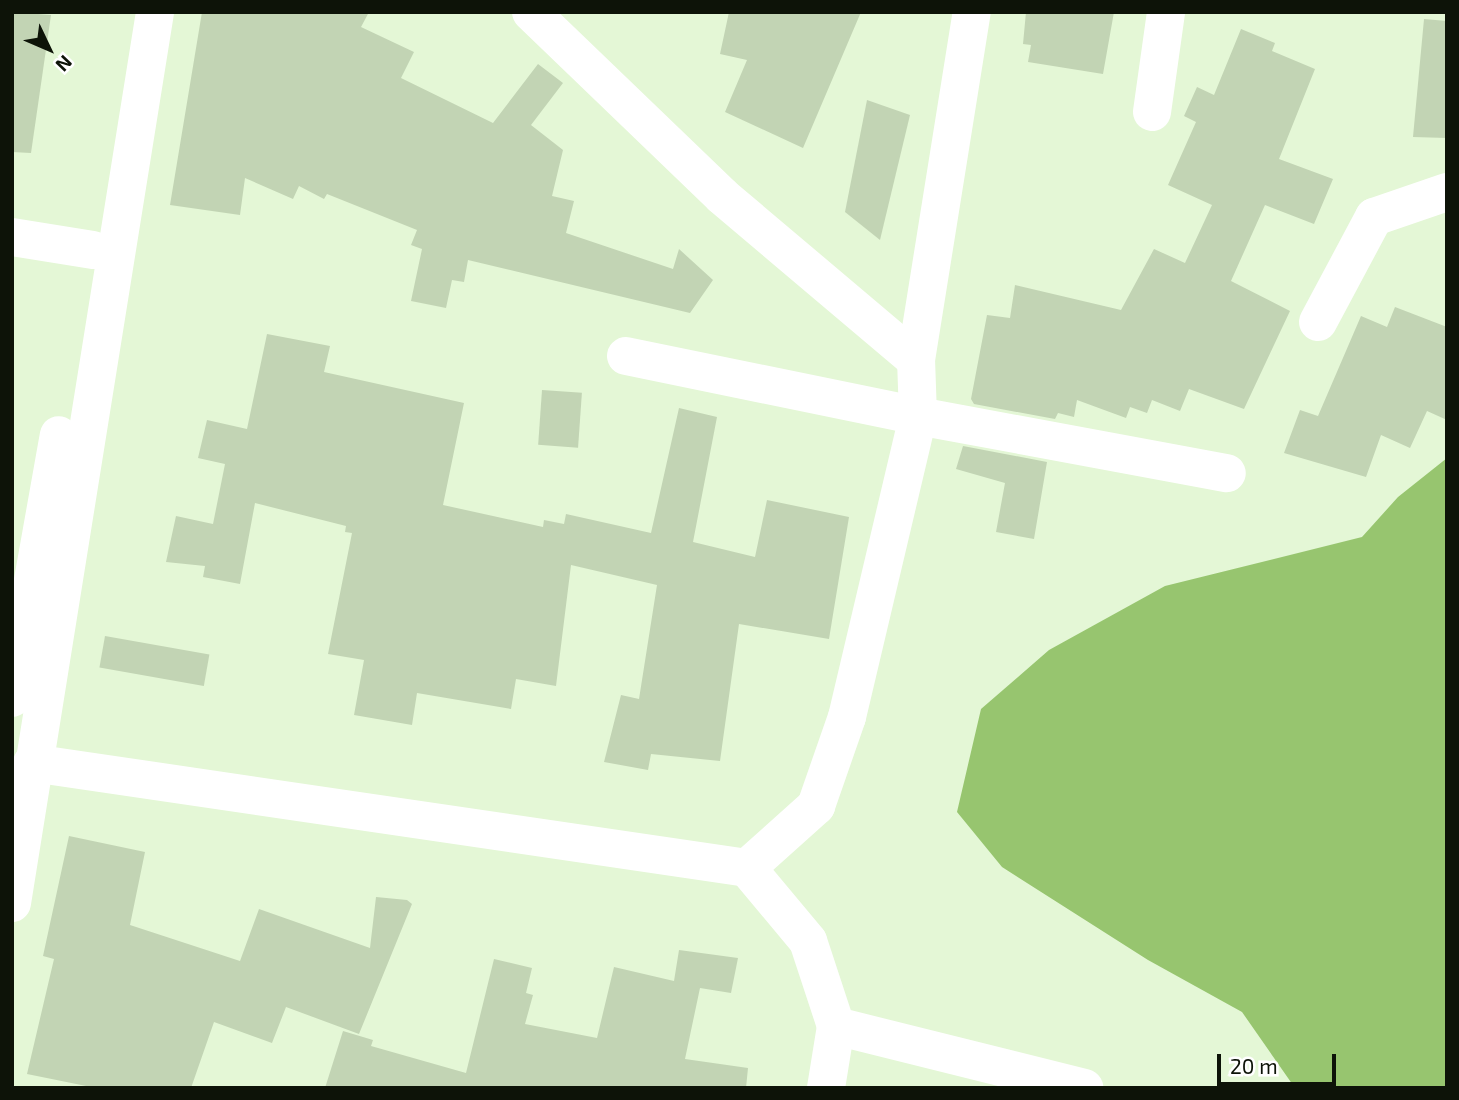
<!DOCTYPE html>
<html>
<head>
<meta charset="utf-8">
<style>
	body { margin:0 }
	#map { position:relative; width:1459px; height:1100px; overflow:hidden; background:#e4f7d6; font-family:"Exo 2",sans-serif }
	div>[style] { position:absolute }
	.water>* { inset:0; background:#97c56f }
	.building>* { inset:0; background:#c2d4b4; transform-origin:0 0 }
	.minor>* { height:38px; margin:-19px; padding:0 19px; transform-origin:19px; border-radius:19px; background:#fff }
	span { translate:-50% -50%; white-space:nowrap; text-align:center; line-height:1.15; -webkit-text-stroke:7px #fff; paint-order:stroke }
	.frame { position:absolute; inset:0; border:14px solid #0d1308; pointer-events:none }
	.north { position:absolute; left:14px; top:14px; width:70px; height:70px; -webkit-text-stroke:5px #fff; paint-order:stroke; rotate:134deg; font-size:19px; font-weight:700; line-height:28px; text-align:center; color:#0d1308 }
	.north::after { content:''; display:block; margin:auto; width:24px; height:32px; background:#0d1308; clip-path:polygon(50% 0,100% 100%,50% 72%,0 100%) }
	.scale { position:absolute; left:1217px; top:1054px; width:119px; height:32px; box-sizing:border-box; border:4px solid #0d1308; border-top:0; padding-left:9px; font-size:21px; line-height:24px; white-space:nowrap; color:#0d1308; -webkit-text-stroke:5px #fff; paint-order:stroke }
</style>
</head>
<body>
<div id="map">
	<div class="water">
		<i style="clip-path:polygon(1447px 458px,1447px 1088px,1295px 1088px,1242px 1012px,1148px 960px,1002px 867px,957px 812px,981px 709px,1049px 650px,1165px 586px,1362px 537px,1398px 497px)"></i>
	</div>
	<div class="building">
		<i style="clip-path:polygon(12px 12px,51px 15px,31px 153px,12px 152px)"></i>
		<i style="clip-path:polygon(202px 12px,369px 12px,361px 27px,414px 52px,401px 78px,493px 123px,538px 64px,563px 83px,531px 125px,563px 150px,552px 196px,574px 201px,566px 233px,673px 269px,679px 249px,713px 280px,690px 313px,468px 260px,464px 282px,452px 280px,446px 308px,411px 301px,422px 249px,411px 245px,417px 230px,327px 194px,324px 199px,299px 186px,293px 199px,245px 178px,240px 215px,170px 205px)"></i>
		<i style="clip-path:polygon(729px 12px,861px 12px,803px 148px,725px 112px,747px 60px,720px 54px)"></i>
		<i style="clip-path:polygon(1026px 12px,1114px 12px,1103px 74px,1028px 62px,1031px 45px,1023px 44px)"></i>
		<i style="clip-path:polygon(1424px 19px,1447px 21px,1447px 138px,1413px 137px)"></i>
		<i style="clip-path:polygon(1241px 29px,1275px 43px,1272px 51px,1315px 69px,1279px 159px,1333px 179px,1314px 224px,1265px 205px,1231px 281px,1290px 311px,1244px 409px,1189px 389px,1180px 411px,1152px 400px,1147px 413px,1130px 407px,1126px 418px,1077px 400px,1074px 417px,1058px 413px,1055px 419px,974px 404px,971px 399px,987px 315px,1010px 318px,1015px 285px,1121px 310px,1154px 249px,1185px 263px,1212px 205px,1168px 185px,1196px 122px,1184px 116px,1197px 87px,1214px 95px)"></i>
		<i style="clip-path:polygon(867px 100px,910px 115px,880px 240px,845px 212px)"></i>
		<i style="clip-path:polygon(1395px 307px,1447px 327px,1447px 420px,1427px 411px,1410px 448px,1381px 435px,1366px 477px,1284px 453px,1300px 410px,1318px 416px,1361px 316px,1387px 327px)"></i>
		<i style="clip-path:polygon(267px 334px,330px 346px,324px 372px,464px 403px,443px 505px,543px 527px,544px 520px,564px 524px,566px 514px,651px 533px,679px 408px,717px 417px,693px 542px,755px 557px,767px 500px,849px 517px,829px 639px,739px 624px,720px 761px,651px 754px,648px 770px,604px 762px,621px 695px,639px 699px,657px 585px,571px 565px,556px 686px,516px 679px,511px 709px,417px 693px,412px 725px,354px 715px,364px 660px,328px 654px,352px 533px,345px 532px,346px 526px,255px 503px,240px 584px,203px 577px,205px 566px,166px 562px,176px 516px,213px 524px,225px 464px,198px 458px,207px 420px,247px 429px)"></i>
		<i style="left:542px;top:390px;width:40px;height:55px;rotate:4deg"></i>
		<i style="clip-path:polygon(963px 446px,1047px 462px,1034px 539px,996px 532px,1005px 483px,956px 469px)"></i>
		<i style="left:105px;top:636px;width:106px;height:32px;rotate:10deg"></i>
		<i style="clip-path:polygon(69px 836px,145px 852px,130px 925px,240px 961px,259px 909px,370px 948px,376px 897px,407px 900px,412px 904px,359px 1034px,286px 1007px,272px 1043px,214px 1022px,191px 1088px,96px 1088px,27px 1074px,54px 959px,43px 956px)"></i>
		<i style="clip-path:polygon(679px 950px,738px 958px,731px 993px,700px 988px,685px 1059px,748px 1068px,746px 1088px,325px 1088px,343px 1031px,373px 1040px,371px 1046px,466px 1073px,494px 959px,532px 968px,526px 993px,533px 995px,525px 1024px,597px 1038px,614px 967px,674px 981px)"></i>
	</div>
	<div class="minor">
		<i style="left:531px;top:12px;width:265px;rotate:43.9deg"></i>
		<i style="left:722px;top:196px;width:254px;rotate:40.2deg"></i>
		<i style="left:1152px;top:112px;width:101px;rotate:-82deg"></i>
		<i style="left:12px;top:237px;width:82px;rotate:9.1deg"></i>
		<i style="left:1318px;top:322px;width:119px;rotate:-61.9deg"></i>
		<i style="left:1374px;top:217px;width:77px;rotate:-18.9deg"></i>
		<i style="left:626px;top:356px;width:298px;rotate:11.6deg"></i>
		<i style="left:918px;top:416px;width:314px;rotate:10.5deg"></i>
		<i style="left:12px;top:698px;width:267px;rotate:-79.9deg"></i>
		<i style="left:32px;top:763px;width:723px;rotate:8.35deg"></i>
		<i style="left:12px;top:903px;width:902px;rotate:-80.88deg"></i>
		<i style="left:836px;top:1026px;width:256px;rotate:14deg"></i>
		<i style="left:826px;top:1088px;width:63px;rotate:-80.8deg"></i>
		<i style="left:836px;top:1026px;width:89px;rotate:-108.2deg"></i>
		<i style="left:808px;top:941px;width:95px;rotate:-129.9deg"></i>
		<i style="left:747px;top:868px;width:93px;rotate:-41.9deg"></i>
		<i style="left:816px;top:806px;width:94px;rotate:-70.8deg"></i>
		<i style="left:847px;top:717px;width:309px;rotate:-76.7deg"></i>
		<i style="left:918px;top:416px;width:56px;rotate:-92deg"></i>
		<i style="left:916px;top:360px;width:352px;rotate:-80.9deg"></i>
	</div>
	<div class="frame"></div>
	<div class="north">N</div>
	<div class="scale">20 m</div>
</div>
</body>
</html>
